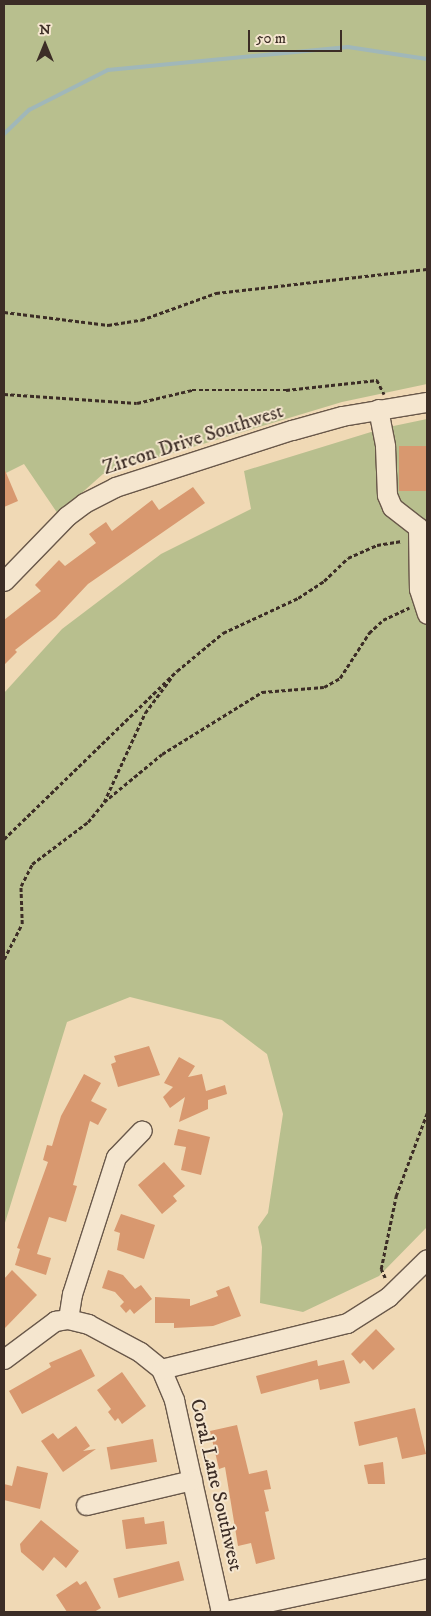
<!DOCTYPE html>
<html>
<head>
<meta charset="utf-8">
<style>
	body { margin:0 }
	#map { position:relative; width:431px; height:1616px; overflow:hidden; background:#f0d9b5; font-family:"IM FELL DW Pica",serif }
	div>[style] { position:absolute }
	.green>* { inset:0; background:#b8bf8e }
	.stream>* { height:4px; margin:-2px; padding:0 2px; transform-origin:2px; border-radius:2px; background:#a0b7b9 }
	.building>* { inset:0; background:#d8986f; transform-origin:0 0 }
	.path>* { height:2.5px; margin-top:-1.25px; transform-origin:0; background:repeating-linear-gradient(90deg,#3c2d26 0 4px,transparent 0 6.5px) }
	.roads { filter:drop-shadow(1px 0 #69584a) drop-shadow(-1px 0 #69584a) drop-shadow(0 1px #69584a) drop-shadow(0 -1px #69584a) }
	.minor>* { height:19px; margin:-9.5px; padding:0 9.5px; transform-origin:9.5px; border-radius:9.5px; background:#f5e6cf }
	span { translate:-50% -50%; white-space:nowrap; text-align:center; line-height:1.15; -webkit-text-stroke:4px #f5e6cf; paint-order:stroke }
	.street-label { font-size:20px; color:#3c2d26 }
	.frame { position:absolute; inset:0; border:5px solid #3c2d26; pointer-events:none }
	.north { position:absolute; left:20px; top:20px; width:50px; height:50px; -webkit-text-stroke:4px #f5e6cf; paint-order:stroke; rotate:0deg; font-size:14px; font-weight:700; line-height:20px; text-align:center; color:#3c2d26 }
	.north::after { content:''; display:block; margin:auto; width:18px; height:22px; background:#3c2d26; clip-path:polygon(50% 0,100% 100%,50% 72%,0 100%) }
	.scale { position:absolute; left:248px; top:30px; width:94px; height:22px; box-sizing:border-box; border:2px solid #3c2d26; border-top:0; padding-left:6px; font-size:15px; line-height:18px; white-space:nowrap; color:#3c2d26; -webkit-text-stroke:4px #f5e6cf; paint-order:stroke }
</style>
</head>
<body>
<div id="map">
	<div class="green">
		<i style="clip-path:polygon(4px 4px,427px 4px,427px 384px,342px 402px,103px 474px,58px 514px,24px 464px,4px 474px)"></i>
		<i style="clip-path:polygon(427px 419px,427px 1227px,379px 1276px,303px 1312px,260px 1303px,262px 1247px,258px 1227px,268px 1213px,283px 1114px,267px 1054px,222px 1020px,130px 997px,67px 1022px,4px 1226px,4px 693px,62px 629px,161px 554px,251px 509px,244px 471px,384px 428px)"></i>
	</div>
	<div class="stream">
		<i style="left:4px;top:134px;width:35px;rotate:-44deg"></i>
		<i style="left:29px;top:110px;width:89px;rotate:-26.9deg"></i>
		<i style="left:108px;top:70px;width:241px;rotate:-5.5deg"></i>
		<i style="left:348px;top:47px;width:80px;rotate:8.6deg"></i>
	</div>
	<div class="building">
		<i style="left:399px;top:446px;width:28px;height:45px"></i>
		<i style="clip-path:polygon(4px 468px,18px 501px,4px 507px)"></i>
		<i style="clip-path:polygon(193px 487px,205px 503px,88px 584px,56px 618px,15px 650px,17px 652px,4px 665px,4px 620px,41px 591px,35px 585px,59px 560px,65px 566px,96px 543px,89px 534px,106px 522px,112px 531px,152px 500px,159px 510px)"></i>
		<i style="clip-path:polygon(149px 1046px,160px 1075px,118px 1087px,111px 1064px,116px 1062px,114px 1056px)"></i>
		<i style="clip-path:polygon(179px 1057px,195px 1066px,188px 1077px,202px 1074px,206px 1091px,225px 1085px,227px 1094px,208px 1100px,208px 1109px,179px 1122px,185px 1097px,170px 1108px,163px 1097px,173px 1087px,164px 1083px)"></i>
		<i style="clip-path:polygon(84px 1074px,101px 1083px,91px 1101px,107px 1109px,98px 1125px,90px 1121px,73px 1185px,77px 1186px,66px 1222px,49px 1217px,37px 1254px,51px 1258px,46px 1275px,15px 1265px,20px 1249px,17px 1248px,48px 1162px,43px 1160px,47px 1145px,52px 1146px,61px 1116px)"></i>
		<i style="clip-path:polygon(178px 1129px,210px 1137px,201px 1175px,181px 1170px,186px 1147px,174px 1145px)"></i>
		<i style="clip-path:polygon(164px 1162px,185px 1186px,173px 1196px,177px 1201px,162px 1214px,138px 1185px)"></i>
		<i style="clip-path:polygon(121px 1214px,155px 1225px,144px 1259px,117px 1250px,120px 1233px,114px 1231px)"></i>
		<i style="clip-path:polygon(12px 1270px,37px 1295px,4px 1329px,4px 1279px)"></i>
		<i style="clip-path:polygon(108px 1270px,123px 1275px,135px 1289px,141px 1285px,152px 1299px,134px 1314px,130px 1309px,126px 1313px,120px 1306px,124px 1302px,115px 1292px,102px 1288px)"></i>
		<i style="clip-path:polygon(229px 1286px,241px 1316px,213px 1326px,174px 1328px,174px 1323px,155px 1323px,155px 1297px,190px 1299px,190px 1306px,218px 1296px,216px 1291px)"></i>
		<i style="clip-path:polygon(376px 1329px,395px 1349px,373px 1370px,364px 1360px,360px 1364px,351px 1354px)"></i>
		<i style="clip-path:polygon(81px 1349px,95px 1376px,22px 1414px,9px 1391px,51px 1367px,49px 1363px)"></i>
		<i style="clip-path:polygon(317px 1360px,318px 1366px,344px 1360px,350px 1383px,320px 1390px,318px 1379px,261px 1394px,256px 1376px)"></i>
		<i style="clip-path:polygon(122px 1372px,146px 1406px,122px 1424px,118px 1418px,115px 1421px,108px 1412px,111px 1409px,97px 1390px)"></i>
		<i style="clip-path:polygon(415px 1408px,426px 1454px,402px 1459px,397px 1437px,359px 1446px,354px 1422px)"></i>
		<i style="clip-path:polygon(237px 1425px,249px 1474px,267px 1470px,271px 1489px,264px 1490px,269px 1511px,265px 1512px,275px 1559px,256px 1564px,251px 1543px,238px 1546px,225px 1467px,219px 1469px,210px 1431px)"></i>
		<i style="clip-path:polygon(76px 1426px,90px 1446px,83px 1451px,96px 1449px,63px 1472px,41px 1441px,53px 1433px,58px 1439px)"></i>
		<i style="left:153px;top:1439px;width:23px;height:47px;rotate:80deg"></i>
		<i style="clip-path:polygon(383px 1462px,385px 1484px,368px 1484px,364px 1465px)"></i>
		<i style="clip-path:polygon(17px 1466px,48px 1473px,40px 1509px,4px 1500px,4px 1484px,12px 1486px)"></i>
		<i style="clip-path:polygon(144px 1517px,145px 1524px,164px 1521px,167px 1544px,126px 1549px,122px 1520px)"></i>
		<i style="clip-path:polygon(41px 1520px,79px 1551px,66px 1568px,54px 1557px,43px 1571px,21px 1552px,20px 1544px)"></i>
		<i style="left:179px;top:1561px;width:20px;height:68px;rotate:75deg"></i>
		<i style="clip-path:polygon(77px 1581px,80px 1585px,86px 1581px,101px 1608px,94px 1612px,67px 1612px,56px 1595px)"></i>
	</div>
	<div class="path">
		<i style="left:4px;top:312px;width:105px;rotate:7.1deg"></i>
		<i style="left:108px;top:325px;width:33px;rotate:-9deg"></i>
		<i style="left:141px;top:320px;width:80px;rotate:-19.8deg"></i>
		<i style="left:216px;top:293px;width:212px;rotate:-6.5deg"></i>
		<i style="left:4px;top:394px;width:133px;rotate:3.9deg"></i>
		<i style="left:137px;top:403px;width:57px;rotate:-13.3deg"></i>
		<i style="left:192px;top:390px;width:94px"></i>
		<i style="left:286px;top:390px;width:92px;rotate:-6.3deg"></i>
		<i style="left:377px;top:380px;width:16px;rotate:63deg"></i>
		<i style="left:104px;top:802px;width:75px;rotate:-39.6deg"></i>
		<i style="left:162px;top:754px;width:118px;rotate:-31.8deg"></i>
		<i style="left:262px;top:692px;width:62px;rotate:-4.6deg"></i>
		<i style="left:324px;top:687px;width:18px;rotate:-29deg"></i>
		<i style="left:340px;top:678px;width:54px;rotate:-57.2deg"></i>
		<i style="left:369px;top:633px;width:19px;rotate:-43deg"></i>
		<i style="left:383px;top:620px;width:29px;rotate:-25deg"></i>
		<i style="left:4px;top:839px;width:241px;rotate:-44.2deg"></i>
		<i style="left:177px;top:671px;width:60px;rotate:-39.6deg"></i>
		<i style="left:223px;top:633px;width:83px;rotate:-25deg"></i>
		<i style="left:298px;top:598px;width:31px;rotate:-33deg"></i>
		<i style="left:324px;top:581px;width:33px;rotate:-44deg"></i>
		<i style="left:348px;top:558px;width:32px;rotate:-24deg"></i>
		<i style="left:377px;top:545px;width:25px;rotate:-9deg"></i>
		<i style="left:4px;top:959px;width:39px;rotate:-63deg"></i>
		<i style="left:22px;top:924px;width:38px;rotate:-92deg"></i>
		<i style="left:21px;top:886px;width:25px;rotate:-63deg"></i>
		<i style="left:32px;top:864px;width:70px;rotate:-36.9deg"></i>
		<i style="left:88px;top:822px;width:26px;rotate:-51deg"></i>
		<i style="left:104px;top:802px;width:98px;rotate:-65.3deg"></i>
		<i style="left:145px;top:713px;width:44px;rotate:-53.4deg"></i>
		<i style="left:385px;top:1278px;width:10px;rotate:-114deg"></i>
		<i style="left:381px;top:1269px;width:75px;rotate:-78.4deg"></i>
		<i style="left:396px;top:1196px;width:89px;rotate:-69.5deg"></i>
	</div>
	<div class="roads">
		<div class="minor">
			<i style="left:378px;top:409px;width:38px;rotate:79deg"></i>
			<i style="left:385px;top:446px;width:49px;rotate:87.7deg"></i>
			<i style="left:387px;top:495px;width:13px;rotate:67deg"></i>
			<i style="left:392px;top:507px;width:33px;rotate:38deg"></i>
			<i style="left:418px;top:527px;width:62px;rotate:89.1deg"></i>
			<i style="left:419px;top:589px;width:26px;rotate:72deg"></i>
			<i style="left:4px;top:581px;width:91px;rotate:-45.9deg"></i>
			<i style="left:67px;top:516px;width:21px;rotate:-37deg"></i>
			<i style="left:84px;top:503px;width:35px;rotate:-27deg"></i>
			<i style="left:115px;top:487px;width:186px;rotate:-17.9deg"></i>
			<i style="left:292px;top:430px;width:52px;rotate:-15.6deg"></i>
			<i style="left:342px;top:416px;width:86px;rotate:-9.4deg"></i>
			<i style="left:68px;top:1319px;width:25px;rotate:-81deg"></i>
			<i style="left:72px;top:1294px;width:144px;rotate:-72.2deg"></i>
			<i style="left:116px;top:1157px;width:37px;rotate:-46deg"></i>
			<i style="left:4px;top:1359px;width:64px;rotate:-36.7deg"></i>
			<i style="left:55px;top:1321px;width:13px;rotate:-9deg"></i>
			<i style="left:68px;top:1319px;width:21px;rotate:14deg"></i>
			<i style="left:88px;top:1324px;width:59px;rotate:28.3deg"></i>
			<i style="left:140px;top:1352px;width:27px;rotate:39deg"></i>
			<i style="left:161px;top:1369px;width:34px;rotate:67deg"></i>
			<i style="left:174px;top:1400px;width:217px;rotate:77.5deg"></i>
			<i style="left:161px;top:1369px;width:192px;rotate:-13.9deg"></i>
			<i style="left:347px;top:1323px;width:49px;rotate:-32.4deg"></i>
			<i style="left:388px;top:1297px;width:54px;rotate:-44.3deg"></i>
			<i style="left:86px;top:1505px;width:109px;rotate:-13.3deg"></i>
			<i style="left:220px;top:1612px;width:212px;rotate:-12deg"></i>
		</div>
	</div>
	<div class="street-label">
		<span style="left:193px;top:440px;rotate:-18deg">Zircon Drive Southwest</span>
		<span style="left:216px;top:1485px;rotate:77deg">Coral Lane Southwest</span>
	</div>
	<div class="frame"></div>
	<div class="north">N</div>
	<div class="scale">50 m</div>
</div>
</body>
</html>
